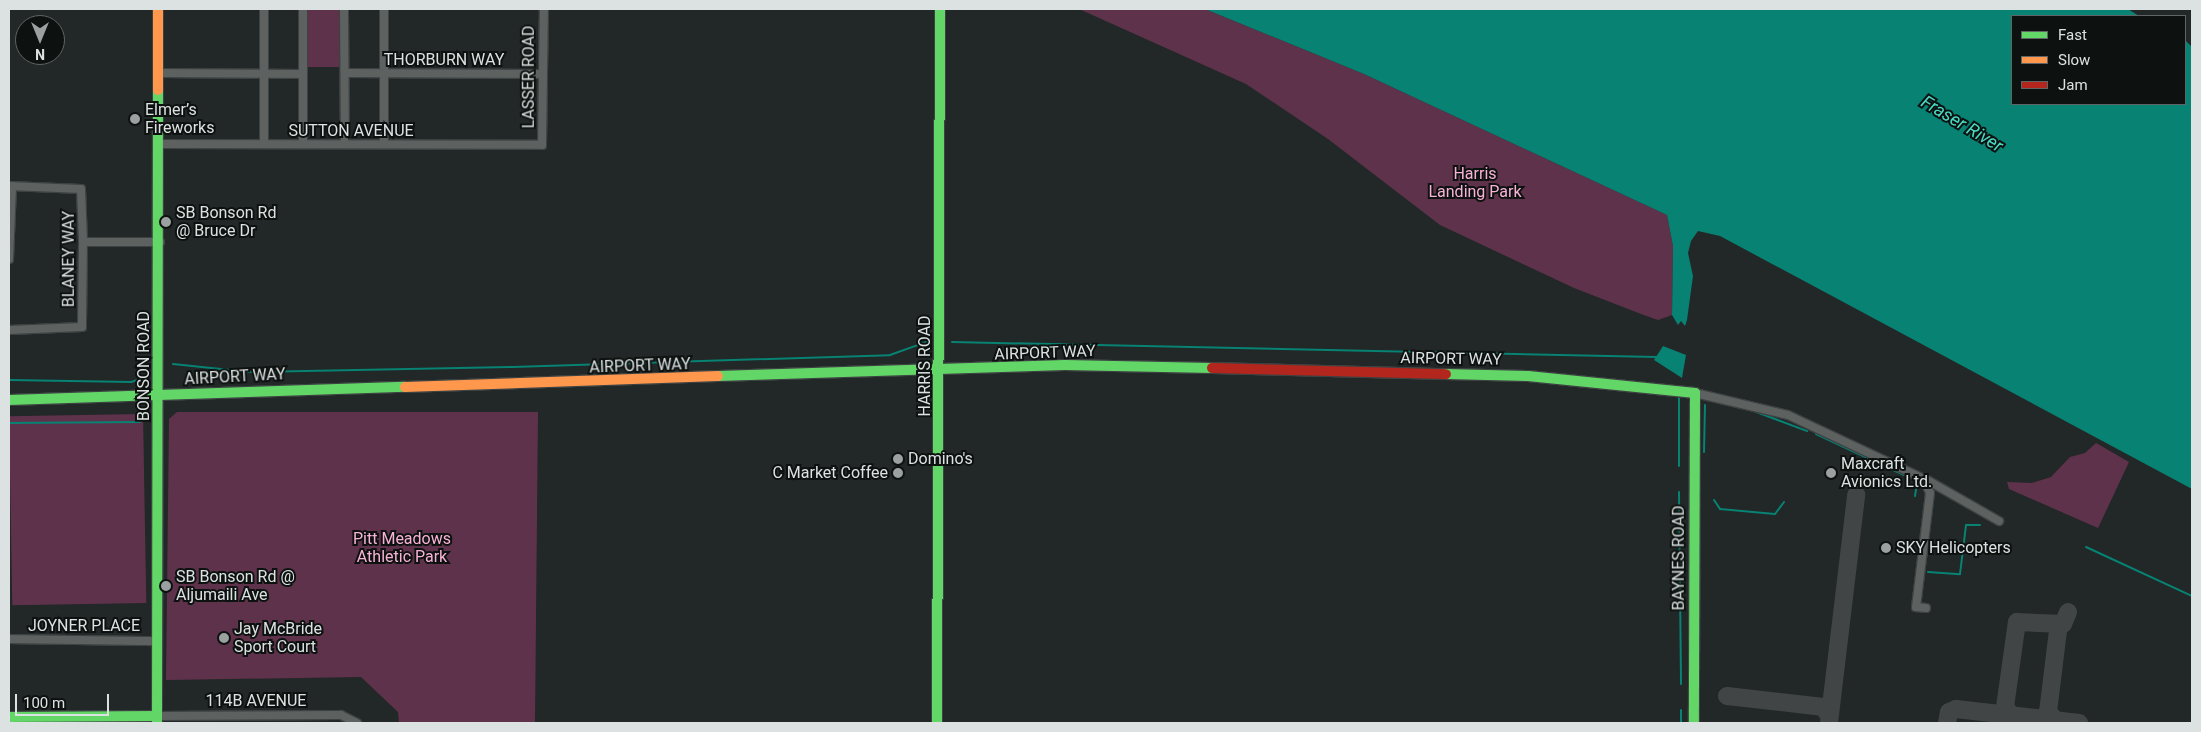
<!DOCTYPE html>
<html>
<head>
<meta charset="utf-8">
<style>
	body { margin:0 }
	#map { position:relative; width:2201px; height:732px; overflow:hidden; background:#222727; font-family:Roboto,sans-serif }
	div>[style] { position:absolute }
	.green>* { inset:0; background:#5f324c; transform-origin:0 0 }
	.water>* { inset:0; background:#078273 }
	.stream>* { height:2px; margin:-1px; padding:0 1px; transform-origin:1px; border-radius:1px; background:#078273 }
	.taxiway>* { height:18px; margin:-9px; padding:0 9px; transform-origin:9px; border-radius:9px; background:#414545 }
	.roads { filter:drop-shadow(1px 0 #3d4242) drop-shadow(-1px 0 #3d4242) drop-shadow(0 1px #3d4242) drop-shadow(0 -1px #3d4242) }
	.street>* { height:8px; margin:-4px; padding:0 4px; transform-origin:4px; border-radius:4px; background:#5d6160 }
	.fast>* { height:10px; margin:-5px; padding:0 5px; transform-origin:5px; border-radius:5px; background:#63d668 }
	.slow>* { height:10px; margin:-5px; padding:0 5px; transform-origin:5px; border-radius:5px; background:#ff974d }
	.jam>* { height:10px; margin:-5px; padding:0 5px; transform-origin:5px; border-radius:5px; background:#b3261e }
	.dots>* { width:14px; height:14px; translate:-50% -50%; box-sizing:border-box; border:2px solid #0d1210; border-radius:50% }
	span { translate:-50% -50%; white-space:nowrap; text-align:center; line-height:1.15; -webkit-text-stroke:4px #0d1210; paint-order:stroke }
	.street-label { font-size:16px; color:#dbe2e1 }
	.poi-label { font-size:16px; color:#dbe2e1 }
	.left { translate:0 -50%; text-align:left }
	.right { translate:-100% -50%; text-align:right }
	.park-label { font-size:16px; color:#f9b2d7 }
	.water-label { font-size:18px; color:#49dbc4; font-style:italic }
	.frame { position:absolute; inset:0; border:10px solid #dbe2e1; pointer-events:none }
	.legend { position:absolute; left:2011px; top:15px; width:175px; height:90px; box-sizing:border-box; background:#0d1210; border:1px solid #5f6564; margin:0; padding:6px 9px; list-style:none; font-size:15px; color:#dbe2e1 }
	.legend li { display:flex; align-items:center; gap:10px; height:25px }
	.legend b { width:25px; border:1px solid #5f6564 }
	.north { position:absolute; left:15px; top:15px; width:50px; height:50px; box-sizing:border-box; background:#0d1210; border:1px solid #5f6564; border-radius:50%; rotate:180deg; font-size:14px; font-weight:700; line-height:20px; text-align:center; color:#dbe2e1 }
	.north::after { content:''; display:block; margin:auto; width:18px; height:22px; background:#9aa1a0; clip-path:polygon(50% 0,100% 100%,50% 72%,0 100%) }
	.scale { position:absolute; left:15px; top:694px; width:94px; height:22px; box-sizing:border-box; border:2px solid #dbe2e1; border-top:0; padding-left:6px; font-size:15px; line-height:18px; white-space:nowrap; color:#dbe2e1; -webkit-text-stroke:4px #0d1210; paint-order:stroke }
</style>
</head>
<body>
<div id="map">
	<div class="green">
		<i style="left:305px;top:9px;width:34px;height:58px"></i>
		<i style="clip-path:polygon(1079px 9px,1205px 9px,1364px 74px,1667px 215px,1673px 246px,1672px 315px,1658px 320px,1641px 314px,1574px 288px,1440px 225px,1328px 139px,1246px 84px)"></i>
		<i style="clip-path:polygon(177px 412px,538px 412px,535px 723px,399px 723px,398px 712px,361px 677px,166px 680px,169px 419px)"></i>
		<i style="left:143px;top:414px;width:189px;height:134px;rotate:89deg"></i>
		<i style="clip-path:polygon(2096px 443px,2129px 462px,2098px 528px,2009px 489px,2007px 482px,2032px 483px,2051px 477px,2070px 457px,2085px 453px)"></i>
	</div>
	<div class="water">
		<i style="clip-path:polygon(1205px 9px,2128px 9px,2139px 16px,2012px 16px,2012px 104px,2185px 104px,2185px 40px,2192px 47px,2192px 489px,1720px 236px,1698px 231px,1691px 241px,1688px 253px,1693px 276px,1687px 320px,1685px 326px,1681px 321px,1678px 325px,1672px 315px,1673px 246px,1667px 215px,1364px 74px)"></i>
		<i style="clip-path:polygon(1663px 346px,1686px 355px,1682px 378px,1654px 360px)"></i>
	</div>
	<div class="stream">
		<i style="left:952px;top:342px;width:705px;rotate:1.22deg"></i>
		<i style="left:173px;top:364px;width:77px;rotate:5.9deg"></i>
		<i style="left:250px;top:372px;width:263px;rotate:-1.1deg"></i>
		<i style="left:513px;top:367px;width:377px;rotate:-1.8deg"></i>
		<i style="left:890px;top:355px;width:41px;rotate:-19.7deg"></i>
		<i style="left:9px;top:380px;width:122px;rotate:0.9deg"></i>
		<i style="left:131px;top:382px;width:14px;rotate:-17deg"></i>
		<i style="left:1713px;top:401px;width:32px;rotate:13deg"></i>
		<i style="left:1751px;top:410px;width:60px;rotate:20.6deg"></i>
		<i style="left:9px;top:423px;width:131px;rotate:-0.4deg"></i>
		<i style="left:1816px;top:434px;width:97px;rotate:25deg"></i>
		<i style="left:1704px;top:452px;width:47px;rotate:-88.8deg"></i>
		<i style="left:1679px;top:466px;width:68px;rotate:-90deg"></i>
		<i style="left:1928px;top:476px;width:78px;rotate:29.8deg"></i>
		<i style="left:1679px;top:492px;width:192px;rotate:89.4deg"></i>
		<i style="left:1915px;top:496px;width:12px;rotate:-81deg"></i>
		<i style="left:1714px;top:500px;width:11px;rotate:56deg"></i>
		<i style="left:1720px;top:509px;width:55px;rotate:5.2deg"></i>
		<i style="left:1775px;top:514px;width:15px;rotate:-53deg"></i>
		<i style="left:2086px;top:547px;width:117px;rotate:24.8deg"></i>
		<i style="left:1928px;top:572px;width:32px;rotate:4deg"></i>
		<i style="left:1960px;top:574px;width:49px;rotate:-83deg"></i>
		<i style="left:1966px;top:525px;width:14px"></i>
		<i style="left:1681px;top:710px;width:13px;rotate:90deg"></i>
	</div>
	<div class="taxiway">
		<i style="left:1727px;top:696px;width:97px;rotate:6.5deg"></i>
		<i style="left:1823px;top:707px;width:10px;rotate:53deg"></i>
		<i style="left:2011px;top:715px;width:10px;rotate:-127deg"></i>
		<i style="left:2005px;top:707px;width:86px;rotate:-82deg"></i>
		<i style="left:2017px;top:622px;width:46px;rotate:2.5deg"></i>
		<i style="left:2063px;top:624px;width:13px;rotate:-67deg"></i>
		<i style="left:2055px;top:720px;width:11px;rotate:-131deg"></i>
		<i style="left:2048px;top:712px;width:82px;rotate:-83deg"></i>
		<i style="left:1829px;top:723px;width:230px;rotate:-83.2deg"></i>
		<i style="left:1947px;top:723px;width:11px;rotate:-80deg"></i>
		<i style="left:1949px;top:712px;width:8px;rotate:-23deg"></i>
		<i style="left:1956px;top:709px;width:124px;rotate:6.5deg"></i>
	</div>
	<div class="roads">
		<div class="street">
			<i style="left:303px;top:9px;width:135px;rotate:90deg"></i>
			<i style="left:344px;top:9px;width:135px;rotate:89.6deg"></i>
			<i style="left:384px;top:9px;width:135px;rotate:90deg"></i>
			<i style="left:159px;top:73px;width:144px;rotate:0.4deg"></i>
			<i style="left:345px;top:73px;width:198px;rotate:0.3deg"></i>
			<i style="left:159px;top:144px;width:383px;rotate:0.1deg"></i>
			<i style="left:542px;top:145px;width:136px;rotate:-89.2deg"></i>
			<i style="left:264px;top:144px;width:135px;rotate:-90deg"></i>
			<i style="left:9px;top:186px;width:72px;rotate:2.4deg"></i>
			<i style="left:81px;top:189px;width:53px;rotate:87.8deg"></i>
			<i style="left:83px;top:242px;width:85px;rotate:90.7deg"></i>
			<i style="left:82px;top:327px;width:73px;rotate:177.6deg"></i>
			<i style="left:83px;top:242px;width:77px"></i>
			<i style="left:9px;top:259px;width:73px;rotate:-87.6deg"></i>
			<i style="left:1695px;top:393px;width:96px;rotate:13.3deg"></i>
			<i style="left:1788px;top:415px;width:150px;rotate:25.2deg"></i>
			<i style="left:1924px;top:479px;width:15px;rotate:67deg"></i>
			<i style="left:1930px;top:493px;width:115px;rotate:97deg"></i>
			<i style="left:1916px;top:607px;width:10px;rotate:6deg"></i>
			<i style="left:1927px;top:480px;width:83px;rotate:29.7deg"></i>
			<i style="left:9px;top:639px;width:149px;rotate:0.8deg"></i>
			<i style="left:157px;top:716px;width:184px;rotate:-0.3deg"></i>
			<i style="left:341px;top:715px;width:18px;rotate:27deg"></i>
		</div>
		<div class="fast">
			<i style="left:1446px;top:374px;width:82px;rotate:1.4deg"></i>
			<i style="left:1528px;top:376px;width:168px;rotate:5.8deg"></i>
			<i style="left:1695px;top:393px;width:330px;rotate:90.2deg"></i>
			<i style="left:718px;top:376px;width:347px;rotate:-1.8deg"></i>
			<i style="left:1065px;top:365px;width:147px;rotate:1.2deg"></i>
			<i style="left:9px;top:400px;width:396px;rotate:-1.9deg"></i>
			<i style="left:9px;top:717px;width:148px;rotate:-0.4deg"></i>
			<i style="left:157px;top:723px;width:633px;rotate:-89.91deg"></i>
			<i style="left:937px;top:723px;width:714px;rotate:-89.76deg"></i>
		</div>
		<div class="slow">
			<i style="left:158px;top:90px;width:81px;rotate:-90deg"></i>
			<i style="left:405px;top:387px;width:313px;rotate:-2deg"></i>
		</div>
		<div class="jam">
			<i style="left:1212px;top:368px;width:234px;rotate:1.5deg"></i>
		</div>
	</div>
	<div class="dots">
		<i style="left:135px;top:119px;background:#9aa1a0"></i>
		<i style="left:166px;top:222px;background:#9aa1a0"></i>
		<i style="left:898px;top:459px;background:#9aa1a0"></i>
		<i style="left:898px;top:473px;background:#9aa1a0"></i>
		<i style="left:1831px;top:473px;background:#9aa1a0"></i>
		<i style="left:1886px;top:548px;background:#9aa1a0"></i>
		<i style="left:166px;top:586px;background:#9aa1a0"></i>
		<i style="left:224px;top:638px;background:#9aa1a0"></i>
	</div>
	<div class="street-label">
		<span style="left:444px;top:60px">THORBURN WAY</span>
		<span style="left:529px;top:77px;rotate:-90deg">LASSER ROAD</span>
		<span style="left:351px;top:131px">SUTTON AVENUE</span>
		<span style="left:69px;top:259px;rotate:-90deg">BLANEY WAY</span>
		<span style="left:1045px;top:353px;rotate:-2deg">AIRPORT WAY</span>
		<span style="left:1451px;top:359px;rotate:1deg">AIRPORT WAY</span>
		<span style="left:144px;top:366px;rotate:-90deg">BONSON ROAD</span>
		<span style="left:640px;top:366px;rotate:-2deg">AIRPORT WAY</span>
		<span style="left:925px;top:366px;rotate:-90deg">HARRIS ROAD</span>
		<span style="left:235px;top:377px;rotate:-3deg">AIRPORT WAY</span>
		<span style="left:1679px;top:558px;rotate:-90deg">BAYNES ROAD</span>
		<span style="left:84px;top:626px">JOYNER PLACE</span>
		<span style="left:256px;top:701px">114B AVENUE</span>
	</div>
	<div class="poi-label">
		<span class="left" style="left:145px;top:119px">Elmer’s<br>Fireworks</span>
		<span class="left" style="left:176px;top:222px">SB Bonson Rd<br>@ Bruce Dr</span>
		<span class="left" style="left:908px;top:459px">Domino's</span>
		<span class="left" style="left:1841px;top:473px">Maxcraft<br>Avionics Ltd.</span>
		<span class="right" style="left:888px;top:473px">C Market Coffee</span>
		<span class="left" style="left:1896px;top:548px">SKY Helicopters</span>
		<span class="left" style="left:176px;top:586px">SB Bonson Rd @<br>Aljumaili Ave</span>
		<span class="left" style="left:234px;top:638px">Jay McBride<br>Sport Court</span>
	</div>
	<div class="park-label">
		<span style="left:1475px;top:183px">Harris<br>Landing Park</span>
		<span style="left:402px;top:548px">Pitt Meadows<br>Athletic Park</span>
	</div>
	<div class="water-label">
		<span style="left:1962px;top:124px;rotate:31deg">Fraser River</span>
	</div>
	<div class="frame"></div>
	<ul class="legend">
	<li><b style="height:6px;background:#63d668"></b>Fast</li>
	<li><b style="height:6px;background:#ff974d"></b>Slow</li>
	<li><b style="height:6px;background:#b3261e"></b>Jam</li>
	</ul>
	<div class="north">N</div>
	<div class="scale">100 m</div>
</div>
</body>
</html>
